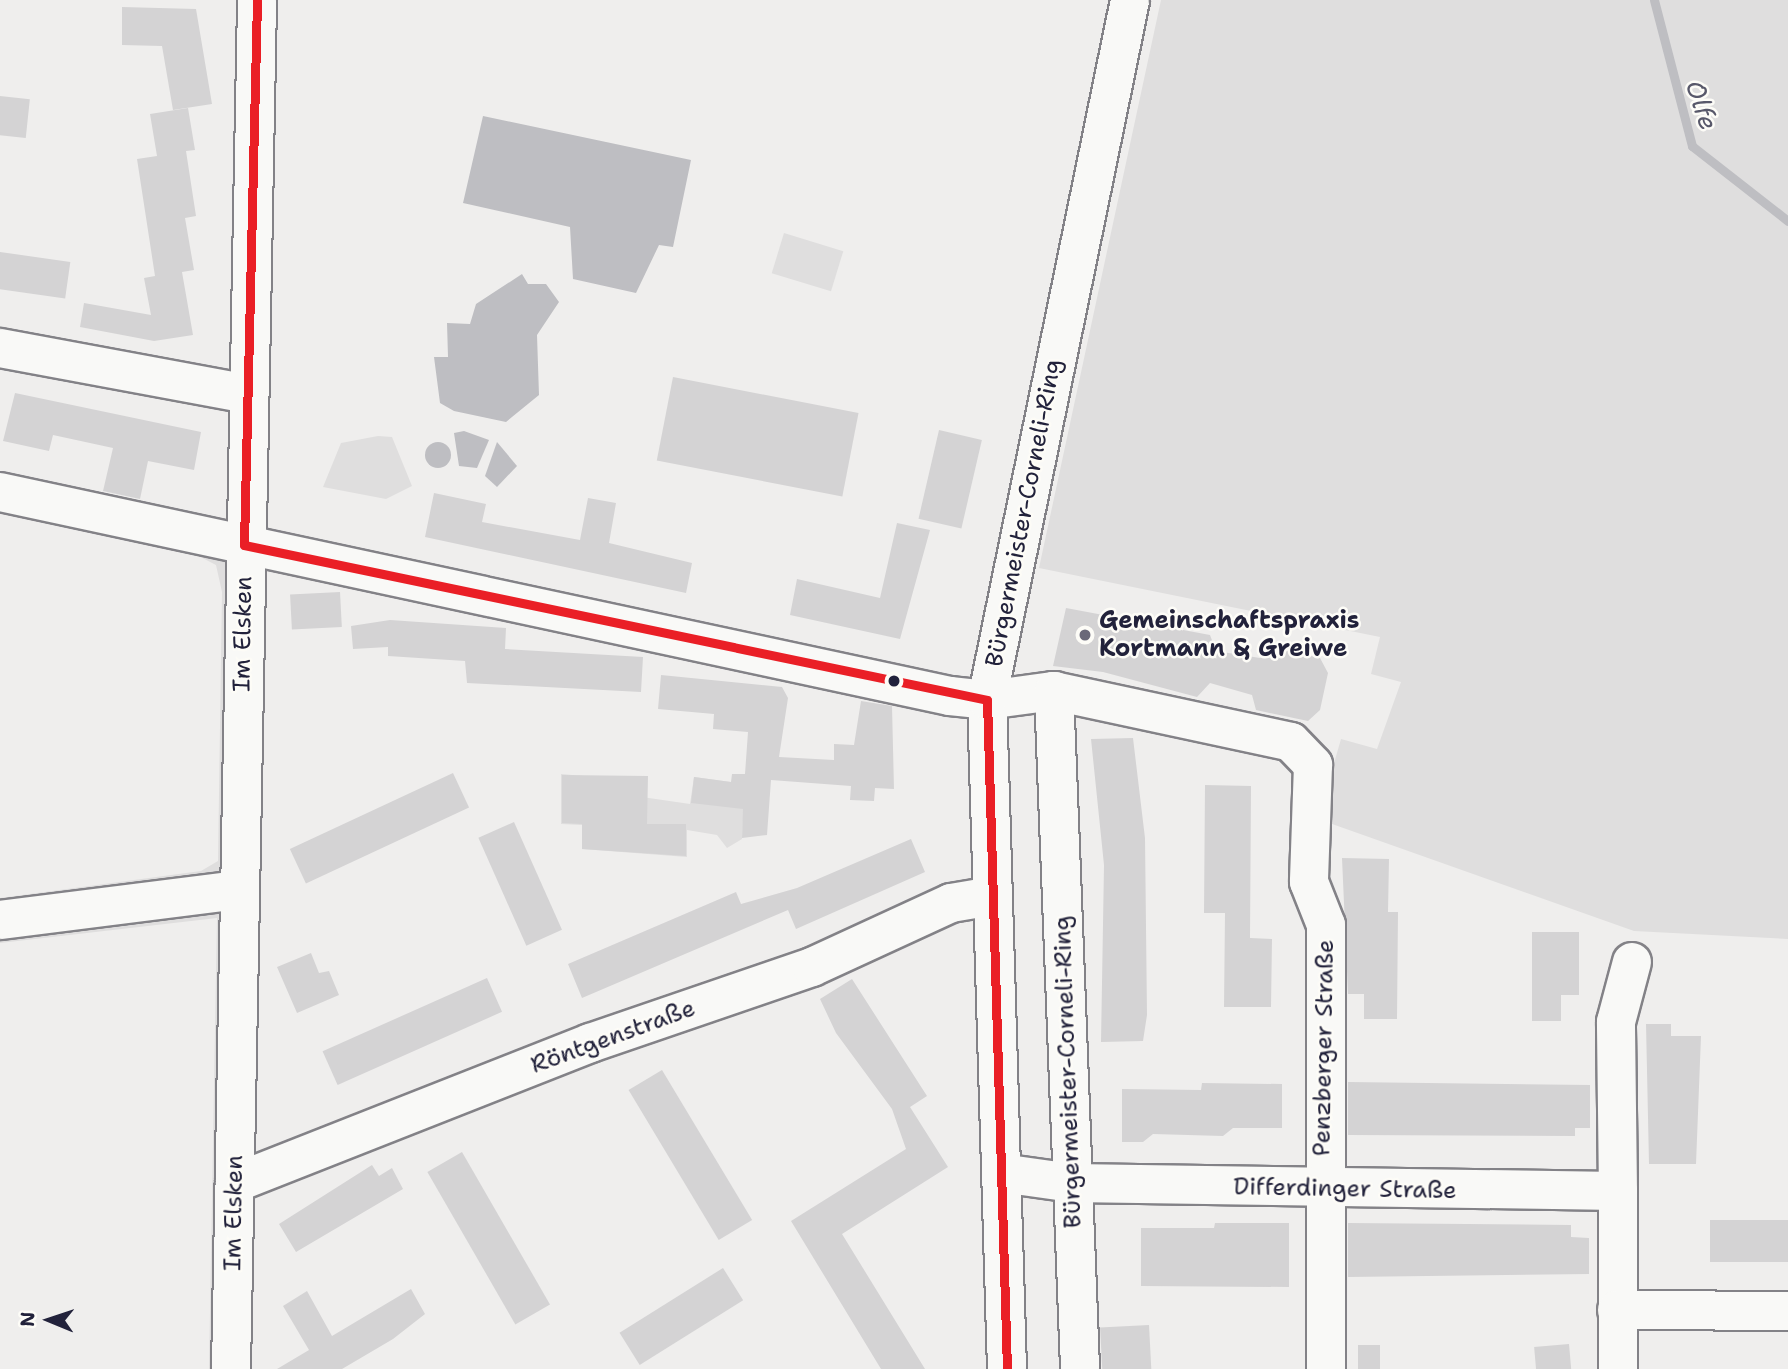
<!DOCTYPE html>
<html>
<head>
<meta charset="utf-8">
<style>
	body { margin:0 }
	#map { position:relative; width:1788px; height:1369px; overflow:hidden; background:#efeeed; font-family:"Shantell Sans",sans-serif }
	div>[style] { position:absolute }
	.built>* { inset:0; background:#dfdede; transform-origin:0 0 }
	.water>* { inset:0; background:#bebec2 }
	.round { border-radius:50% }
	.stream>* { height:9px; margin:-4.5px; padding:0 4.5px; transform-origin:4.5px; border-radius:4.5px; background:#bebec2 }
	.building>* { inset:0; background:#d4d3d4; transform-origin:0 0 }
	.roads { filter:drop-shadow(2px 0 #838287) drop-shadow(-2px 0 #838287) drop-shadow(0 2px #838287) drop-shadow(0 -2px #838287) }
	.minor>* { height:38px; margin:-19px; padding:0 19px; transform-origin:19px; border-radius:19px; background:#f9f9f7 }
	.bus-1>* { height:9px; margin:-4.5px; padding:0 4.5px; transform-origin:4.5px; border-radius:4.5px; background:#ea1f26 }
	.dots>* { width:19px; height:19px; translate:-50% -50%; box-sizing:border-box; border:4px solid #fdfcf7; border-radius:50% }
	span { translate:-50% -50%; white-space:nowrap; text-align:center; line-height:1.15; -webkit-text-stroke:5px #fdfcf7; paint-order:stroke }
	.street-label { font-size:24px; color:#22223b }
	.poi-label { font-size:24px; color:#22223b; font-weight:700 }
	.left { translate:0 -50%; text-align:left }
	.water-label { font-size:26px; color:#58586a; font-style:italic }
	.north { position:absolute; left:14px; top:1285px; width:70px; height:70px; -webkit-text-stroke:5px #fdfcf7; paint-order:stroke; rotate:272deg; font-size:19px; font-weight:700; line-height:28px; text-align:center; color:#22223b }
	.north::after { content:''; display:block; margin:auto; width:24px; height:32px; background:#22223b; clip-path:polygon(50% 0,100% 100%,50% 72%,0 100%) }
</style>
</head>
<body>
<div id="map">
	<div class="built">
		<i style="clip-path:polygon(1161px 0,1788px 0,1788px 939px,1634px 931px,1318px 819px,1341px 739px,1377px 749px,1401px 682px,1371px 674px,1380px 637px,1039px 568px)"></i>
		<i style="left:784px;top:233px;width:62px;height:42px;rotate:17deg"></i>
		<i style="clip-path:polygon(378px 436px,392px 437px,412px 486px,386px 499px,323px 487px,341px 443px)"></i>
		<i style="clip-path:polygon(189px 551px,225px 558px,230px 575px,226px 873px,0 912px,0 898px,201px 871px,218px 861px,222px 592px,216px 565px)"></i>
		<i style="clip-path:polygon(561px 774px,641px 781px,642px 797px,690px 804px,694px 777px,745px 784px,742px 839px,727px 848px,717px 835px,687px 830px,687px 857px,582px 849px,582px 825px,561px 824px)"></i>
		<i style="clip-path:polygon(224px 910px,217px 1369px,209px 1369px,217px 918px,0 943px,0 928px)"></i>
	</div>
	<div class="water">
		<i style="clip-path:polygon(483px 116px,691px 160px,673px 247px,659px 245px,636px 293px,573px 279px,570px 227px,463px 203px)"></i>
		<i style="clip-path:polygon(522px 274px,528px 284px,546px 284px,559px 302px,537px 335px,539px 395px,506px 422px,454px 411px,440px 403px,434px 357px,448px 357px,447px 323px,470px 324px,476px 304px)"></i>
		<i style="clip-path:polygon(464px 431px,489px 440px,477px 468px,459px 466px,454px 433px)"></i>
		<i class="round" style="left:425px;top:442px;width:26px;height:26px"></i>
		<i style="clip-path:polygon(497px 442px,517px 466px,497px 487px,485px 476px)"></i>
	</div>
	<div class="stream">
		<i style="left:1654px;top:0;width:151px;rotate:75.4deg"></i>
		<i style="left:1692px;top:146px;width:122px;rotate:38deg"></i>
	</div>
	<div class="building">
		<i style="clip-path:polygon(122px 7px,196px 9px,212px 104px,173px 110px,162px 46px,122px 45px)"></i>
		<i style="left:0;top:96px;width:30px;height:39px;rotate:6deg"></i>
		<i style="clip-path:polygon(188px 108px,195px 150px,186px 151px,196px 216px,185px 218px,194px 270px,182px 272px,193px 335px,154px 341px,80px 327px,84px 303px,151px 315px,144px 278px,155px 276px,137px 159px,157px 156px,150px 114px)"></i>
		<i style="left:0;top:252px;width:71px;height:37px;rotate:8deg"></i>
		<i style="left:673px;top:377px;width:189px;height:85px;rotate:11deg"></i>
		<i style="clip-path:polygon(15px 393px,201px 432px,194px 470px,148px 461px,140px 499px,103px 491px,113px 448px,53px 435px,49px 451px,3px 441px)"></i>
		<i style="left:939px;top:430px;width:44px;height:91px;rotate:13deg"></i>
		<i style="clip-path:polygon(434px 493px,486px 504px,482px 522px,580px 540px,588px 498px,616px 503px,609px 543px,692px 563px,686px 593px,425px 537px)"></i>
		<i style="clip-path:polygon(897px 523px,930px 530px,900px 639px,790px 615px,797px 579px,880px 598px)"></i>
		<i style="left:340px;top:592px;width:35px;height:50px;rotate:87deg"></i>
		<i style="clip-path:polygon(1066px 608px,1210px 635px,1216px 651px,1260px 658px,1269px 647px,1320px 658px,1328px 673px,1320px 710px,1308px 721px,1256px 710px,1252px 695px,1210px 683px,1197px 697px,1103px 672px,1053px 666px)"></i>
		<i style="clip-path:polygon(390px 620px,506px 628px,505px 649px,643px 657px,641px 692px,467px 683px,465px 661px,388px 656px,388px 647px,353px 649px,351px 626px)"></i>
		<i style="clip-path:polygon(661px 675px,782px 687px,788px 698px,779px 757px,834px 760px,834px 744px,854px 745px,861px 701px,892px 706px,894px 789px,875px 788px,874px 801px,850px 800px,851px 786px,771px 780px,767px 835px,742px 838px,743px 809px,691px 803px,694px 777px,731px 782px,732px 774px,745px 774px,748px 732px,713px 729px,714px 714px,658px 709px)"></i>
		<i style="clip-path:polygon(1133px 738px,1145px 838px,1147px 1015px,1143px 1041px,1101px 1042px,1104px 865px,1091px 739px)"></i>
		<i style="left:453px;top:773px;width:38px;height:180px;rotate:65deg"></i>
		<i style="clip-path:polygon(562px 775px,648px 776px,647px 824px,686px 824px,686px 856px,582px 849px,582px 824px,562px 823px)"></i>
		<i style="clip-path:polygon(1205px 785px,1251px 786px,1250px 938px,1272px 939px,1271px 1007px,1224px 1007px,1225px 913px,1204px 913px)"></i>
		<i style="left:514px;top:822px;width:118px;height:39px;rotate:66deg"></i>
		<i style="clip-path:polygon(911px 839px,925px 872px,796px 929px,788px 910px,582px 998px,568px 964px,736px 892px,741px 904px,797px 888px)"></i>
		<i style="clip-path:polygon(1342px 858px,1389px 859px,1388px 912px,1398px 912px,1397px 1019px,1364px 1019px,1364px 994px,1348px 994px)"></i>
		<i style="clip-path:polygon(1532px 932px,1579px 932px,1579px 995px,1561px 995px,1561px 1021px,1532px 1021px)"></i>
		<i style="clip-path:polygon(311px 953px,319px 973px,329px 971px,339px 995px,297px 1013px,277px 967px)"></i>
		<i style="left:487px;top:978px;width:37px;height:180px;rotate:66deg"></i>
		<i style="clip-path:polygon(852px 979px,927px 1096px,910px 1107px,948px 1167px,842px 1234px,925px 1369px,881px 1369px,791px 1221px,906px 1149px,892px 1109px,836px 1033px,820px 999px)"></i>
		<i style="clip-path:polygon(1646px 1024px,1671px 1024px,1671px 1036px,1701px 1036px,1696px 1164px,1649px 1164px)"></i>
		<i style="left:662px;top:1070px;width:175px;height:39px;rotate:59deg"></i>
		<i style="clip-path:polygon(1348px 1082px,1590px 1085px,1590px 1128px,1575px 1128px,1575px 1136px,1348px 1135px)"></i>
		<i style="clip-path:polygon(1202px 1083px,1282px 1084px,1282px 1128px,1233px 1128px,1223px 1136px,1153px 1134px,1143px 1142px,1122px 1142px,1122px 1089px,1201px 1090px)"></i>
		<i style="left:462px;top:1152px;width:176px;height:40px;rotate:60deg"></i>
		<i style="clip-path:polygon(372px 1165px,379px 1176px,392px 1168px,403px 1189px,296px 1252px,279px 1224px)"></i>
		<i style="left:1710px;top:1220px;width:78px;height:42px"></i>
		<i style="clip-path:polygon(1215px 1223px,1289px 1223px,1289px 1287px,1141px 1286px,1141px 1228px,1214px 1228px)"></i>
		<i style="clip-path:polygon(1348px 1223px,1571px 1225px,1571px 1237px,1589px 1238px,1589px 1274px,1348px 1277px)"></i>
		<i style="left:723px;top:1268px;width:38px;height:122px;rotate:58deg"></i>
		<i style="clip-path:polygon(411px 1289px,425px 1314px,393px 1339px,342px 1369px,277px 1369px,309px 1350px,283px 1306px,307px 1291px,332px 1336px)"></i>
		<i style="left:1149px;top:1325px;width:44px;height:49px;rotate:87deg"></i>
		<i style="left:1569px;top:1344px;width:25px;height:35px;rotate:85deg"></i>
		<i style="left:1358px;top:1345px;width:22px;height:24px"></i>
	</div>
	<div class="roads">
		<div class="minor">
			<i style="left:0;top:348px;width:251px;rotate:10.5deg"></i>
			<i style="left:0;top:492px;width:972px;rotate:12.12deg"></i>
			<i style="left:950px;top:696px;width:37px;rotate:6deg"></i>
			<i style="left:987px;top:700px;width:68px;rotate:-7.7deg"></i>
			<i style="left:1054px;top:691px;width:242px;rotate:12.1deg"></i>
			<i style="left:1291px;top:742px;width:32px;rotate:46deg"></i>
			<i style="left:1313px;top:765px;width:117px;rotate:92deg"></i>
			<i style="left:1309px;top:882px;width:46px;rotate:68.4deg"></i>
			<i style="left:1326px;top:925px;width:444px;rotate:90deg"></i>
			<i style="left:1054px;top:691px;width:678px;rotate:87.8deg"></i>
			<i style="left:0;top:920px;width:240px;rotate:-7.2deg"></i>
			<i style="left:1001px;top:1173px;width:72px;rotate:8deg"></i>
			<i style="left:1072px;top:1183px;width:546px;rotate:0.84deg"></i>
			<i style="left:1618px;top:1191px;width:178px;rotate:90deg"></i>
			<i style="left:235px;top:1183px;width:382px;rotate:-21.5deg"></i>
			<i style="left:590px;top:1043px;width:235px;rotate:-18.9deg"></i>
			<i style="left:812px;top:967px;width:153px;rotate:-24.7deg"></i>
			<i style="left:951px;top:903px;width:42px;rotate:-9.7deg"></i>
			<i style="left:1618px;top:1191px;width:169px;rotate:-90.7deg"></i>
			<i style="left:1616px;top:1022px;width:62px;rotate:-75.1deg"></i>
			<i style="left:1617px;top:1310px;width:171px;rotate:0.3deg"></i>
			<i style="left:231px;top:1369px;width:1369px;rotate:-88.91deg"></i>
			<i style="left:1007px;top:1369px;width:669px;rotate:-91.71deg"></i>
			<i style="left:987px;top:700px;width:714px;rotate:-78.45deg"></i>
		</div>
	</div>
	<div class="bus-1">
		<i style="left:257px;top:0;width:545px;rotate:91.37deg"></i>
		<i style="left:244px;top:545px;width:759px;rotate:11.78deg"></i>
		<i style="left:987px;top:700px;width:669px;rotate:88.29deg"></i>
	</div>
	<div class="dots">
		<i style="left:1085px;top:635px;background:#6a6979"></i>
		<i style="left:894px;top:681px;background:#22223b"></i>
	</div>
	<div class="street-label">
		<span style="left:1024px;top:513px;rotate:-79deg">Bürgermeister-Corneli-Ring</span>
		<span style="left:243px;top:634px;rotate:-89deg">Im Elsken</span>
		<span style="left:613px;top:1037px;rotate:-20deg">Röntgenstraße</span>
		<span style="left:1324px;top:1048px;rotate:-89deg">Penzberger Straße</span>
		<span style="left:1068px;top:1072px;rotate:-92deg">Bürgermeister-Corneli-Ring</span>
		<span style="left:1345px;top:1189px;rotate:1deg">Differdinger Straße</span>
		<span style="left:234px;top:1213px;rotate:-89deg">Im Elsken</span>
	</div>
	<div class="poi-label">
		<span class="left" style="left:1099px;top:635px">Gemeinschaftspraxis<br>Kortmann &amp; Greiwe</span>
	</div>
	<div class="water-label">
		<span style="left:1702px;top:105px;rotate:72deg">Olfe</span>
	</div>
	<div class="north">N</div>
</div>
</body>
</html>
